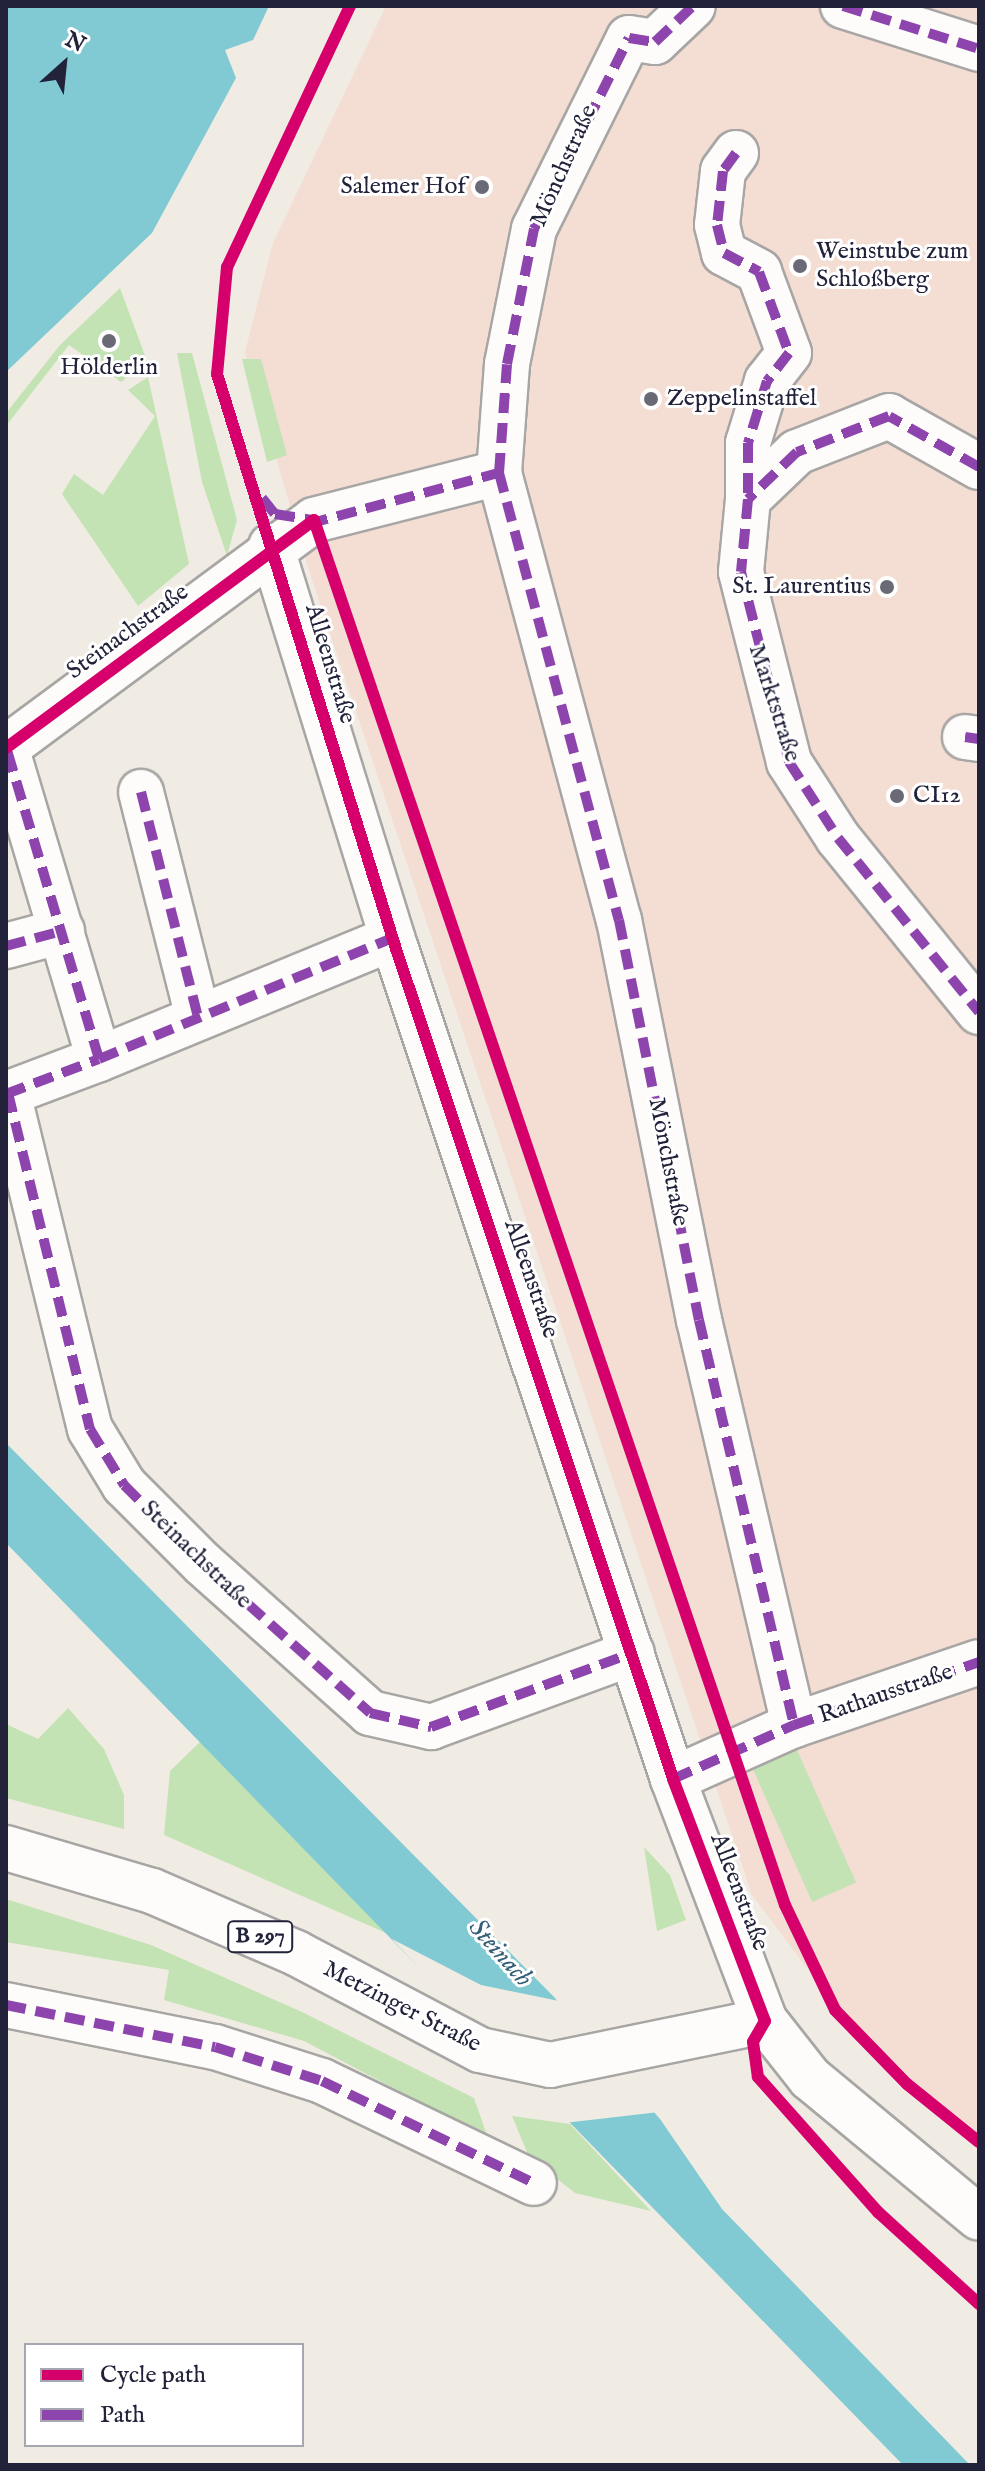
<!DOCTYPE html>
<html>
<head>
<meta charset="utf-8">
<style>
	body { margin:0 }
	#map { position:relative; width:985px; height:2471px; overflow:hidden; background:#f0ece3; font-family:"IM FELL English",serif }
	div>[style] { position:absolute }
	.built>* { inset:0; background:#f4ddd3 }
	.green>* { inset:0; background:#c4e3b4; transform-origin:0 0 }
	.water>* { inset:0; background:#81cad4 }
	.pier>* { inset:0; background:#f0ece3 }
	.roads { filter:drop-shadow(2px 0 #a8a6a4) drop-shadow(-2px 0 #a8a6a4) drop-shadow(0 2px #a8a6a4) drop-shadow(0 -2px #a8a6a4) }
	.minor>* { height:44px; margin:-22px; padding:0 22px; transform-origin:22px; border-radius:22px; background:#fdfcfb }
	.primary>* { height:44px; margin:-22px; padding:0 22px; transform-origin:22px; border-radius:22px; background:#fdfcfb }
	.quiet>* { height:10px; margin-top:-5px; transform-origin:0; background:repeating-linear-gradient(90deg,#8e44ad 0 20px,transparent 0 30px) }
	.cycleway>* { height:12px; margin:-6px; padding:0 6px; transform-origin:6px; border-radius:6px; background:#d6006c }
	.dots>* { width:22px; height:22px; translate:-50% -50%; box-sizing:border-box; border:4px solid #fff; border-radius:50% }
	span { translate:-50% -50%; white-space:nowrap; text-align:center; line-height:1.15; -webkit-text-stroke:6px #fff; paint-order:stroke }
	.shield-label span { padding:2px 6px; background:#fff; border:2px solid; border-radius:6px; -webkit-text-stroke-width:0 }
	.shield-label { font-size:22px; color:#22223b; font-weight:700 }
	.street-label { font-size:24px; color:#22223b }
	.poi-label { font-size:24px; color:#22223b }
	.right { translate:-100% -50%; text-align:right }
	.left { translate:0 -50%; text-align:left }
	.water-label { font-size:26px; color:#355f76; font-style:italic }
	.frame { position:absolute; inset:0; border:8px solid #22223b; pointer-events:none }
	.legend { position:absolute; left:24px; top:2343px; width:280px; height:104px; box-sizing:border-box; background:#fff; border:2px solid #a7a7b1; margin:0; padding:10px 14px; list-style:none; font-size:24px; color:#22223b }
	.legend li { display:flex; align-items:center; gap:16px; height:40px }
	.legend b { width:40px; border:2px solid #a7a7b1 }
	.north { position:absolute; left:24px; top:24px; width:80px; height:80px; -webkit-text-stroke:6px #fff; paint-order:stroke; rotate:27deg; font-size:22px; font-weight:700; line-height:32px; text-align:center; color:#22223b }
	.north::after { content:''; display:block; margin:auto; width:28px; height:36px; background:#22223b; clip-path:polygon(50% 0,100% 100%,50% 72%,0 100%) }
</style>
</head>
<body>
<div id="map">
	<div class="built">
		<i style="clip-path:polygon(386px 6px,979px 6px,979px 2145px,874px 2058px,752px 1895px,311px 577px,245px 352px,273px 243px)"></i>
	</div>
	<div class="green">
		<i style="clip-path:polygon(120px 288px,147px 361px,121px 382px,69px 345px,6px 426px,6px 413px,60px 345px)"></i>
		<i style="clip-path:polygon(177px 353px,192px 353px,237px 520px,227px 556px,202px 482px)"></i>
		<i style="clip-path:polygon(242px 359px,261px 359px,287px 455px,267px 462px)"></i>
		<i style="clip-path:polygon(148px 377px,189px 564px,138px 606px,62px 494px,74px 474px,103px 495px,155px 416px,128px 390px)"></i>
		<i style="clip-path:polygon(68px 1708px,104px 1749px,124px 1795px,124px 1829px,6px 1798px,6px 1724px,38px 1739px)"></i>
		<i style="clip-path:polygon(202px 1740px,395px 1937px,164px 1835px,170px 1771px)"></i>
		<i style="left:793px;top:1741px;width:155px;height:48px;rotate:66deg"></i>
		<i style="clip-path:polygon(644px 1847px,670px 1875px,686px 1920px,657px 1931px)"></i>
		<i style="clip-path:polygon(6px 1899px,151px 1945px,302px 2012px,474px 2098px,488px 2138px,304px 2041px,164px 2000px,169px 1970px,6px 1942px)"></i>
		<i style="clip-path:polygon(512px 2116px,570px 2124px,651px 2211px,575px 2193px,529px 2157px)"></i>
	</div>
	<div class="water">
		<i style="clip-path:polygon(6px 6px,269px 6px,253px 40px,225px 50px,236px 78px,152px 233px,6px 372px)"></i>
		<i style="clip-path:polygon(6px 1443px,554px 1997px,660px 2119px,722px 2209px,970px 2465px,903px 2465px,6px 1543px)"></i>
	</div>
	<div class="pier">
		<i style="clip-path:polygon(392px 1939px,481px 1985px,564px 2002px,659px 2112px,564px 2123px)"></i>
	</div>
	<div class="roads">
		<div class="minor">
			<i style="left:843px;top:6px;width:143px;rotate:17.5deg"></i>
			<i style="left:736px;top:153px;width:22px;rotate:126deg"></i>
			<i style="left:723px;top:171px;width:54px;rotate:96.3deg"></i>
			<i style="left:717px;top:225px;width:29px;rotate:76deg"></i>
			<i style="left:724px;top:253px;width:40px;rotate:28deg"></i>
			<i style="left:759px;top:272px;width:86px;rotate:69.7deg"></i>
			<i style="left:789px;top:353px;width:36px;rotate:128deg"></i>
			<i style="left:767px;top:381px;width:65px;rotate:107deg"></i>
			<i style="left:748px;top:443px;width:56px;rotate:90deg"></i>
			<i style="left:979px;top:467px;width:103px;rotate:-150.5deg"></i>
			<i style="left:889px;top:416px;width:99px;rotate:158.6deg"></i>
			<i style="left:797px;top:452px;width:68px;rotate:136.2deg"></i>
			<i style="left:748px;top:499px;width:73px;rotate:95.5deg"></i>
			<i style="left:741px;top:572px;width:196px;rotate:75.8deg"></i>
			<i style="left:789px;top:762px;width:90px;rotate:57.2deg"></i>
			<i style="left:838px;top:838px;width:224px;rotate:51deg"></i>
			<i style="left:499px;top:473px;width:463px;rotate:75deg"></i>
			<i style="left:619px;top:920px;width:408px;rotate:78.7deg"></i>
			<i style="left:699px;top:1320px;width:416px;rotate:76.8deg"></i>
			<i style="left:271px;top:546px;width:422px;rotate:72.8deg"></i>
			<i style="left:396px;top:949px;width:875px;rotate:71.54deg"></i>
			<i style="left:673px;top:1779px;width:259px;rotate:69.2deg"></i>
			<i style="left:965px;top:737px;width:14px;rotate:8deg"></i>
			<i style="left:6px;top:748px;width:383px;rotate:-36.5deg"></i>
			<i style="left:314px;top:520px;width:191px;rotate:-14.3deg"></i>
			<i style="left:499px;top:473px;width:109px;rotate:-85.8deg"></i>
			<i style="left:507px;top:364px;width:138px;rotate:-78.7deg"></i>
			<i style="left:534px;top:229px;width:213px;rotate:-63.6deg"></i>
			<i style="left:629px;top:38px;width:26px;rotate:9deg"></i>
			<i style="left:655px;top:42px;width:52px;rotate:-43.5deg"></i>
			<i style="left:141px;top:792px;width:229px;rotate:75.8deg"></i>
			<i style="left:6px;top:946px;width:58px;rotate:-15deg"></i>
			<i style="left:99px;top:1059px;width:317px;rotate:-22.4deg"></i>
			<i style="left:8px;top:1093px;width:346px;rotate:76.3deg"></i>
			<i style="left:90px;top:1429px;width:66px;rotate:58.7deg"></i>
			<i style="left:124px;top:1485px;width:112px;rotate:45deg"></i>
			<i style="left:203px;top:1564px;width:224px;rotate:41.7deg"></i>
			<i style="left:370px;top:1713px;width:63px;rotate:12.9deg"></i>
			<i style="left:431px;top:1727px;width:214px;rotate:-20.2deg"></i>
			<i style="left:6px;top:1094px;width:99px;rotate:-20.6deg"></i>
			<i style="left:99px;top:1059px;width:325px;rotate:-106.6deg"></i>
			<i style="left:673px;top:1779px;width:133px;rotate:-24.1deg"></i>
			<i style="left:794px;top:1725px;width:195px;rotate:-18.8deg"></i>
			<i style="left:6px;top:2005px;width:213px;rotate:11.4deg"></i>
			<i style="left:215px;top:2047px;width:112px;rotate:17.6deg"></i>
			<i style="left:322px;top:2081px;width:235px;rotate:25.7deg"></i>
		</div>
		<div class="primary">
			<i style="left:6px;top:1848px;width:152px;rotate:16.4deg"></i>
			<i style="left:152px;top:1891px;width:157px;rotate:23.3deg"></i>
			<i style="left:296px;top:1953px;width:208px;rotate:27.8deg"></i>
			<i style="left:480px;top:2050px;width:72px;rotate:12.1deg"></i>
			<i style="left:550px;top:2065px;width:219px;rotate:-11.6deg"></i>
			<i style="left:765px;top:2021px;width:73px;rotate:51.7deg"></i>
			<i style="left:810px;top:2078px;width:219px;rotate:39.6deg"></i>
		</div>
	</div>
	<div class="quiet">
		<i style="left:843px;top:6px;width:143px;rotate:17.5deg"></i>
		<i style="left:736px;top:153px;width:22px;rotate:126deg"></i>
		<i style="left:723px;top:171px;width:54px;rotate:96.3deg"></i>
		<i style="left:717px;top:225px;width:29px;rotate:76deg"></i>
		<i style="left:724px;top:253px;width:40px;rotate:28deg"></i>
		<i style="left:759px;top:272px;width:86px;rotate:69.7deg"></i>
		<i style="left:789px;top:353px;width:36px;rotate:128deg"></i>
		<i style="left:767px;top:381px;width:65px;rotate:107deg"></i>
		<i style="left:748px;top:443px;width:56px;rotate:90deg"></i>
		<i style="left:979px;top:467px;width:103px;rotate:-150.5deg"></i>
		<i style="left:889px;top:416px;width:99px;rotate:158.6deg"></i>
		<i style="left:797px;top:452px;width:68px;rotate:136.2deg"></i>
		<i style="left:748px;top:499px;width:73px;rotate:95.5deg"></i>
		<i style="left:741px;top:572px;width:196px;rotate:75.8deg"></i>
		<i style="left:789px;top:762px;width:90px;rotate:57.2deg"></i>
		<i style="left:838px;top:838px;width:224px;rotate:51deg"></i>
		<i style="left:499px;top:473px;width:463px;rotate:75deg"></i>
		<i style="left:619px;top:920px;width:408px;rotate:78.7deg"></i>
		<i style="left:699px;top:1320px;width:416px;rotate:76.8deg"></i>
		<i style="left:262px;top:498px;width:21px;rotate:51deg"></i>
		<i style="left:275px;top:514px;width:39px;rotate:9deg"></i>
		<i style="left:308px;top:524px;width:198px;rotate:-15deg"></i>
		<i style="left:499px;top:473px;width:109px;rotate:-85.8deg"></i>
		<i style="left:507px;top:364px;width:138px;rotate:-78.7deg"></i>
		<i style="left:534px;top:229px;width:213px;rotate:-63.6deg"></i>
		<i style="left:629px;top:38px;width:26px;rotate:9deg"></i>
		<i style="left:655px;top:42px;width:52px;rotate:-43.5deg"></i>
		<i style="left:965px;top:737px;width:14px;rotate:8deg"></i>
		<i style="left:141px;top:792px;width:229px;rotate:75.8deg"></i>
		<i style="left:6px;top:946px;width:58px;rotate:-15deg"></i>
		<i style="left:99px;top:1059px;width:317px;rotate:-22.4deg"></i>
		<i style="left:8px;top:1093px;width:346px;rotate:76.3deg"></i>
		<i style="left:90px;top:1429px;width:66px;rotate:58.7deg"></i>
		<i style="left:124px;top:1485px;width:112px;rotate:45deg"></i>
		<i style="left:203px;top:1564px;width:224px;rotate:41.7deg"></i>
		<i style="left:370px;top:1713px;width:63px;rotate:12.9deg"></i>
		<i style="left:431px;top:1727px;width:214px;rotate:-20.2deg"></i>
		<i style="left:6px;top:1094px;width:99px;rotate:-20.6deg"></i>
		<i style="left:99px;top:1059px;width:325px;rotate:-106.6deg"></i>
		<i style="left:673px;top:1779px;width:133px;rotate:-24.1deg"></i>
		<i style="left:794px;top:1725px;width:195px;rotate:-18.8deg"></i>
		<i style="left:6px;top:2005px;width:213px;rotate:11.4deg"></i>
		<i style="left:215px;top:2047px;width:112px;rotate:17.6deg"></i>
		<i style="left:322px;top:2081px;width:235px;rotate:25.7deg"></i>
	</div>
	<div class="cycleway">
		<i style="left:350px;top:6px;width:289px;rotate:115.2deg"></i>
		<i style="left:227px;top:267px;width:107px;rotate:95.3deg"></i>
		<i style="left:217px;top:374px;width:602px;rotate:72.71deg"></i>
		<i style="left:396px;top:949px;width:875px;rotate:71.54deg"></i>
		<i style="left:673px;top:1779px;width:259px;rotate:69.2deg"></i>
		<i style="left:765px;top:2021px;width:24px;rotate:120deg"></i>
		<i style="left:753px;top:2042px;width:35px;rotate:82deg"></i>
		<i style="left:758px;top:2077px;width:181px;rotate:48.4deg"></i>
		<i style="left:878px;top:2212px;width:137px;rotate:42.3deg"></i>
		<i style="left:314px;top:520px;width:1463px;rotate:71.22deg"></i>
		<i style="left:785px;top:1905px;width:116px;rotate:64.5deg"></i>
		<i style="left:835px;top:2010px;width:103px;rotate:45.8deg"></i>
		<i style="left:907px;top:2084px;width:92px;rotate:38.9deg"></i>
		<i style="left:6px;top:748px;width:383px;rotate:-36.5deg"></i>
	</div>
	<div class="dots">
		<i style="left:482px;top:187px;background:#6a6976"></i>
		<i style="left:800px;top:266px;background:#6a6976"></i>
		<i style="left:109px;top:341px;background:#6a6976"></i>
		<i style="left:651px;top:399px;background:#6a6976"></i>
		<i style="left:887px;top:587px;background:#6a6976"></i>
		<i style="left:897px;top:796px;background:#6a6976"></i>
	</div>
	<div class="shield-label">
		<span style="left:260px;top:1937px">B 297</span>
	</div>
	<div class="street-label">
		<span style="left:564px;top:166px;rotate:-66deg">Mönchstraße</span>
		<span style="left:128px;top:632px;rotate:-36deg">Steinachstraße</span>
		<span style="left:330px;top:664px;rotate:73deg">Alleenstraße</span>
		<span style="left:774px;top:703px;rotate:72deg">Marktstraße</span>
		<span style="left:668px;top:1162px;rotate:79deg">Mönchstraße</span>
		<span style="left:531px;top:1279px;rotate:71deg">Alleenstraße</span>
		<span style="left:196px;top:1555px;rotate:44deg">Steinachstraße</span>
		<span style="left:886px;top:1694px;rotate:-19deg">Rathausstraße</span>
		<span style="left:739px;top:1892px;rotate:69deg">Alleenstraße</span>
		<span style="left:402px;top:2007px;rotate:27deg">Metzinger Straße</span>
	</div>
	<div class="poi-label">
		<span class="right" style="left:466px;top:187px">Salemer Hof</span>
		<span class="left" style="left:816px;top:266px">Weinstube zum<br>Schloßberg</span>
		<span style="left:109px;top:368px">Hölderlin</span>
		<span class="left" style="left:667px;top:399px">Zeppelinstaffel</span>
		<span class="right" style="left:871px;top:587px">St. Laurentius</span>
		<span class="left" style="left:913px;top:796px">CI12</span>
	</div>
	<div class="water-label">
		<span style="left:500px;top:1953px;rotate:48deg">Steinach</span>
	</div>
	<div class="frame"></div>
	<ul class="legend">
	<li><b style="height:10px;background:#d6006c"></b>Cycle path</li>
	<li><b style="height:10px;background:#8e44ad"></b>Path</li>
	</ul>
	<div class="north">N</div>
</div>
</body>
</html>
